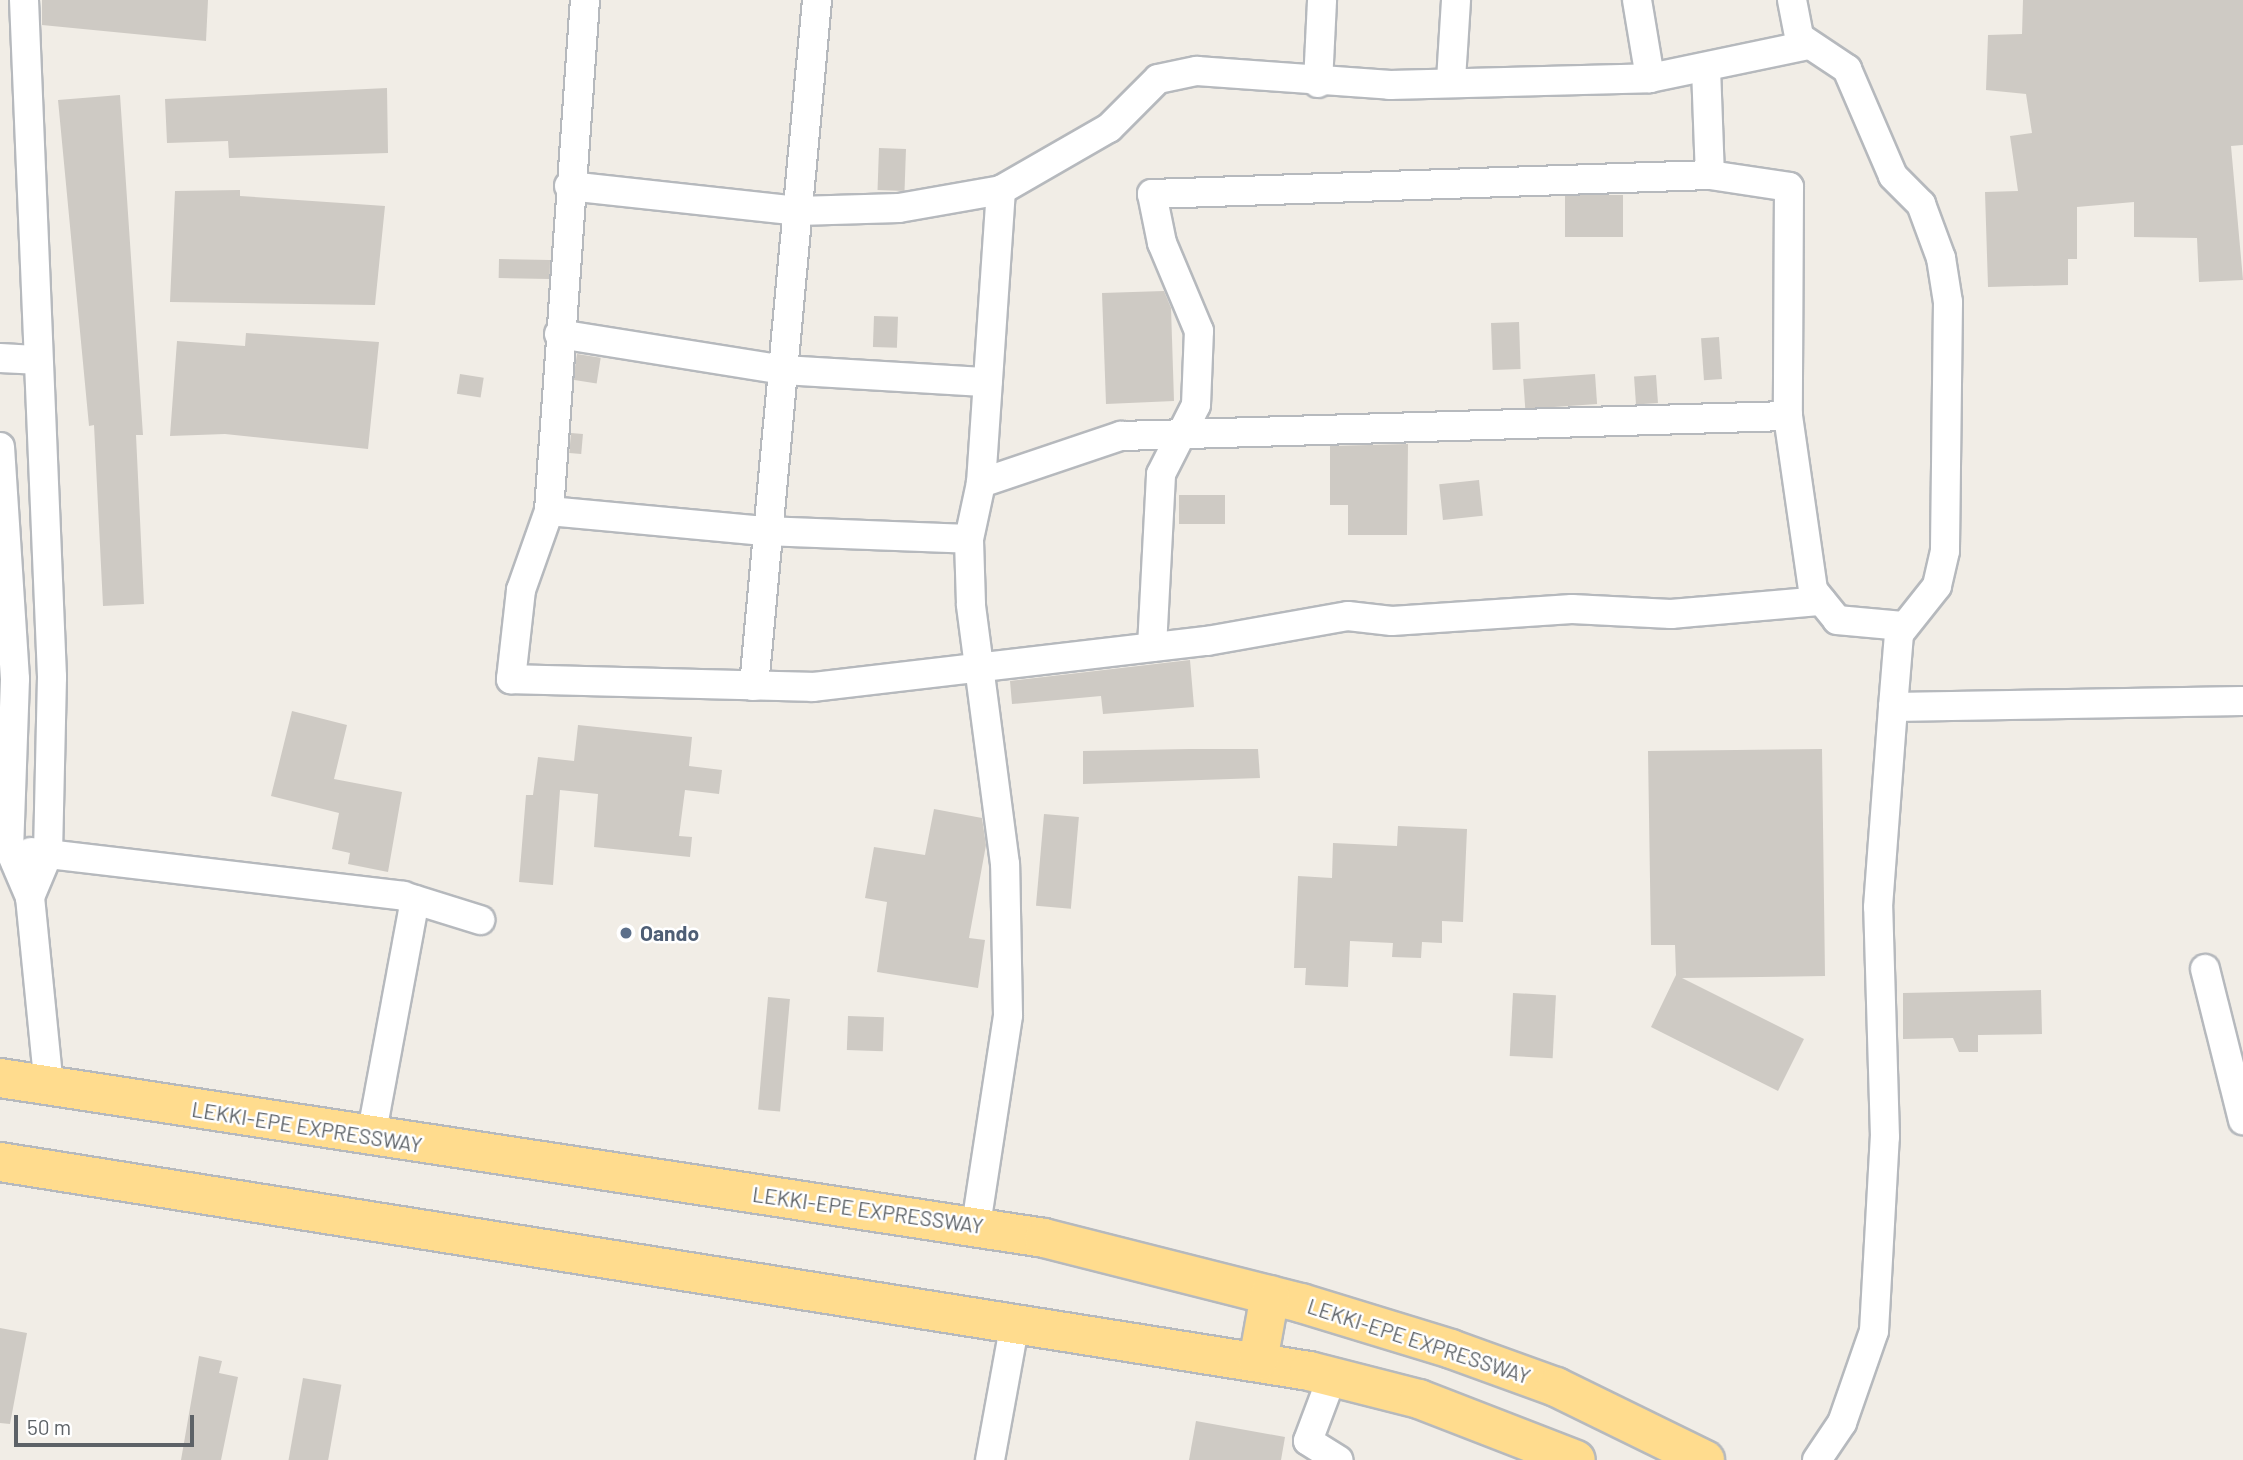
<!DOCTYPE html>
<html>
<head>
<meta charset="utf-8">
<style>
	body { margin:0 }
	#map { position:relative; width:2243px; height:1460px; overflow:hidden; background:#f1ede6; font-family:Barlow,sans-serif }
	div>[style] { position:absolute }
	.building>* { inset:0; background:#cecac4; transform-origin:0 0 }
	.roads { filter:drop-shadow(2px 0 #b6b9bd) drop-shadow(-2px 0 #b6b9bd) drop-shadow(0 2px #b6b9bd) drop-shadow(0 -2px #b6b9bd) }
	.minor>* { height:28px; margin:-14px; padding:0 14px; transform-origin:14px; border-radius:14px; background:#fff }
	.highway>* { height:38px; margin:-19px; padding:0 19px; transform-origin:19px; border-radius:19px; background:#ffdc8e }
	.dots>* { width:19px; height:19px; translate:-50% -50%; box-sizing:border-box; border:4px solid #fff; border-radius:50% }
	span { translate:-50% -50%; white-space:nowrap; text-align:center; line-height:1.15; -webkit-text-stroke:5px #fff; paint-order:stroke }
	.service-label { font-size:21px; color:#4e5e75; font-weight:700 }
	.left { translate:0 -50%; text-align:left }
	.street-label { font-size:21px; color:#5d6267 }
	.scale { position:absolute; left:14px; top:1415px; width:180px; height:32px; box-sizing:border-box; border:4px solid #5d6267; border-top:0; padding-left:9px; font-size:21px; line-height:24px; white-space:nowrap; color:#5d6267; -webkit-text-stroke:5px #fff; paint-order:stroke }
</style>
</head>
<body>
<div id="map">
	<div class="building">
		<i style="clip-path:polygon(42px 0,208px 0,206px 41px,42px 25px)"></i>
		<i style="clip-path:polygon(2023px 0,2243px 0,2243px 145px,2231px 146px,2243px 280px,2199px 282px,2197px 238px,2134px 237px,2134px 202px,2077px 207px,2077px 259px,2068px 259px,2068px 285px,1988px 287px,1985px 192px,2018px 191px,2010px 136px,2032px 133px,2026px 94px,1986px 90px,1988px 35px,2022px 34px)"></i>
		<i style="clip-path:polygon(387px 88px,388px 153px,229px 158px,228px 141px,167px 143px,165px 99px)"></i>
		<i style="clip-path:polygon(120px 95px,143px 435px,136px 435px,144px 604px,103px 606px,94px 425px,89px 426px,58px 100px)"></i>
		<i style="left:879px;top:148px;width:27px;height:42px;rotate:2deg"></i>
		<i style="clip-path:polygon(240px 190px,240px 196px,385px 206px,375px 305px,170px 302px,175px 191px)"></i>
		<i style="left:1623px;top:195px;width:42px;height:58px;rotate:90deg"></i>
		<i style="left:499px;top:259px;width:51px;height:19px;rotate:1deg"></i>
		<i style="clip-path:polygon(1164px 291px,1171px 308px,1174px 401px,1106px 404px,1102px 293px)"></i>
		<i style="left:874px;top:316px;width:24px;height:31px;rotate:2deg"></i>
		<i style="left:1519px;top:322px;width:47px;height:28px;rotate:88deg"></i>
		<i style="clip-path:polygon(246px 333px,379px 342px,368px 449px,225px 434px,170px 436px,177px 341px,245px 346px)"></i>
		<i style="left:1719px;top:337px;width:42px;height:18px;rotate:86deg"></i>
		<i style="left:577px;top:354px;width:24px;height:26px;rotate:9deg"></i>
		<i style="left:460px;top:374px;width:24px;height:20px;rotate:9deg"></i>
		<i style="left:1595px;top:374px;width:30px;height:72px;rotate:86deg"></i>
		<i style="left:1656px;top:375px;width:28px;height:22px;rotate:86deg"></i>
		<i style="left:571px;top:433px;width:12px;height:20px;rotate:5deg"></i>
		<i style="clip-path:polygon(1408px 444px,1407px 535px,1348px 535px,1348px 505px,1330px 505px,1330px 446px)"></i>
		<i style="left:1479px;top:480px;width:36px;height:40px;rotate:84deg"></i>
		<i style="left:1179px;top:495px;width:46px;height:29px"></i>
		<i style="clip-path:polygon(1190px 660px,1194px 707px,1103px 714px,1101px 696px,1012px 704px,1010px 681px)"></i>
		<i style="clip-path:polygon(292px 711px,347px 725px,334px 779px,402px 792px,388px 872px,348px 864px,350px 853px,332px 849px,339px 813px,271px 796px)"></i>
		<i style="clip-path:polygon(578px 725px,692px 737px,689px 766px,722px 770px,719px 794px,685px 790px,679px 836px,692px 837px,690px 857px,594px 847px,598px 794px,560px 790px,553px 885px,519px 882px,526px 795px,533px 795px,538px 757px,574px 761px)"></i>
		<i style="clip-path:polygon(1189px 749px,1258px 749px,1260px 778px,1083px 784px,1083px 751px)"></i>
		<i style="clip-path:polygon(1822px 749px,1825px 976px,1682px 978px,1804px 1039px,1778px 1091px,1651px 1027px,1676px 975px,1675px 945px,1651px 945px,1648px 751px)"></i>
		<i style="clip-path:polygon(934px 809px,982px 818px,986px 845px,969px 938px,985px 940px,978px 988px,877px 972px,887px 902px,865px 898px,874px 847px,925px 855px)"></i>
		<i style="left:1044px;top:814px;width:35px;height:92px;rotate:5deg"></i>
		<i style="clip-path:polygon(1398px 826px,1467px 829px,1463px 922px,1442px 921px,1442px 943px,1422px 942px,1421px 958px,1392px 957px,1393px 943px,1350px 941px,1348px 987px,1305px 985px,1306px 968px,1294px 968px,1298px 876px,1332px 878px,1333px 843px,1397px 846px)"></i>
		<i style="clip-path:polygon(2041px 990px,2042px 1034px,1978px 1035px,1978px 1052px,1959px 1052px,1953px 1038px,1903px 1039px,1903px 993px)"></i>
		<i style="left:1513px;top:993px;width:43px;height:63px;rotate:3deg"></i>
		<i style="left:768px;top:997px;width:22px;height:113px;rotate:5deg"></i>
		<i style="left:848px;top:1016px;width:36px;height:34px;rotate:2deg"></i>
		<i style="clip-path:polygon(0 1328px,27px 1333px,10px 1424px,0 1423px)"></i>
		<i style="clip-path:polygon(199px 1356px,222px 1361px,219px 1373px,238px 1377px,221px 1460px,181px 1460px)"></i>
		<i style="left:303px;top:1378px;width:39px;height:84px;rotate:10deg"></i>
		<i style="clip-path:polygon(1196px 1421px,1285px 1437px,1281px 1460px,1189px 1460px)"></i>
	</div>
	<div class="roads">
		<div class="minor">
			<i style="left:24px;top:0;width:678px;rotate:87.63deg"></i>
			<i style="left:52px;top:677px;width:177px;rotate:91.3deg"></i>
			<i style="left:48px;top:854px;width:47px;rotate:112.7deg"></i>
			<i style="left:585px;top:0;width:512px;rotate:94.03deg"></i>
			<i style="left:549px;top:511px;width:84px;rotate:109.5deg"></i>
			<i style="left:521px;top:590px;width:90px;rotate:96.4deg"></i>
			<i style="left:511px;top:679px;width:302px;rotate:1.5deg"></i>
			<i style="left:813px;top:687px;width:397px;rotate:-6.7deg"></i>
			<i style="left:1207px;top:641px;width:143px;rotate:-10.1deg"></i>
			<i style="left:1348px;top:616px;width:44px;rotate:6.5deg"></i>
			<i style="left:1392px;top:621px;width:180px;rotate:-3.8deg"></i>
			<i style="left:1572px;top:609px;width:99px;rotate:2.9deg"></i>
			<i style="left:1671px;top:614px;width:151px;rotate:-5deg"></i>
			<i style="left:1637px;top:0;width:79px;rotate:80.5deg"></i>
			<i style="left:1792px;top:0;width:38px;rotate:79deg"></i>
			<i style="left:1799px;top:37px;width:58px;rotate:33.7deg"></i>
			<i style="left:1847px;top:69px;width:116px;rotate:66.7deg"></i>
			<i style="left:1893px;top:176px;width:40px;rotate:45deg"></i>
			<i style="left:1921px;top:204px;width:58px;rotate:69.7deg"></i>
			<i style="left:1941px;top:258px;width:45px;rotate:81deg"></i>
			<i style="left:1948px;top:302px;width:249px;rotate:90.7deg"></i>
			<i style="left:1945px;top:551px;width:36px;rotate:103deg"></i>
			<i style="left:1937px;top:586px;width:61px;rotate:128.4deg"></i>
			<i style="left:1899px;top:634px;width:73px;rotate:94.7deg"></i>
			<i style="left:1706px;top:68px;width:107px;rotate:87.9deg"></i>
			<i style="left:1710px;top:175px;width:80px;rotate:8.6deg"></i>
			<i style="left:1789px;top:187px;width:229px;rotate:90.3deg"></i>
			<i style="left:1788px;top:416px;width:176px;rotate:81.8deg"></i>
			<i style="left:1813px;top:590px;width:38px;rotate:51deg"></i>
			<i style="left:1837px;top:620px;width:66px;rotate:5.2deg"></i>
			<i style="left:1451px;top:80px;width:80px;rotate:-86.4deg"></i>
			<i style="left:1318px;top:83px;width:83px;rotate:-87.2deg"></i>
			<i style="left:569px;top:186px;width:230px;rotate:6.2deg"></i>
			<i style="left:798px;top:211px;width:101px;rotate:-1.7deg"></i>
			<i style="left:899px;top:208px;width:104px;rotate:-10deg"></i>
			<i style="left:559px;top:334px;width:227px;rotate:9.1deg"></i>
			<i style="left:783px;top:370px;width:205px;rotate:3.4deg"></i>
			<i style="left:0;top:358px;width:36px;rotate:3deg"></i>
			<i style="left:0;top:447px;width:232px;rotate:86.3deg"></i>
			<i style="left:15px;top:679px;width:169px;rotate:92deg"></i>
			<i style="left:9px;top:848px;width:53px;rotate:66.8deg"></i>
			<i style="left:30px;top:897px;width:190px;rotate:84.3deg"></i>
			<i style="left:981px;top:483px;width:148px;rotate:-18.6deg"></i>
			<i style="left:1121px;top:436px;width:667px;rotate:-1.72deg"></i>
			<i style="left:549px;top:511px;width:216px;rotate:5.3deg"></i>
			<i style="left:764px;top:531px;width:205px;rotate:2.2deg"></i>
			<i style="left:1152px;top:647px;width:173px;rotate:-87deg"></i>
			<i style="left:1161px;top:474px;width:77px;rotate:-63.1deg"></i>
			<i style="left:1196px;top:405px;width:74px;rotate:-87.7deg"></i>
			<i style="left:1199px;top:331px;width:95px;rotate:-112.8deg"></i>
			<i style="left:1162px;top:243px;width:50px;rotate:-101.5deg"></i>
			<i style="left:1152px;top:194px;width:558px;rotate:-1.95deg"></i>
			<i style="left:754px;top:686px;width:689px;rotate:-84.75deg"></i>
			<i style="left:31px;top:852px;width:375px;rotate:6.7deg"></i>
			<i style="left:403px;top:896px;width:81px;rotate:17.3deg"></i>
			<i style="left:2205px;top:969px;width:156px;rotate:75.9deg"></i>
			<i style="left:371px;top:1137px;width:241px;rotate:-79.5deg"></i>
			<i style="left:976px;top:1225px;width:212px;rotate:-81.3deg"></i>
			<i style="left:1008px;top:1015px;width:151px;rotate:-91.1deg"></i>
			<i style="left:1005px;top:864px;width:262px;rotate:-97.5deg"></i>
			<i style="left:971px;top:604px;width:65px;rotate:-91.8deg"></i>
			<i style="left:969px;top:539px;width:57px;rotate:-77.9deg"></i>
			<i style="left:981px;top:483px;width:294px;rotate:-86.1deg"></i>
			<i style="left:1001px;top:190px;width:125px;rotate:-29.9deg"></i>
			<i style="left:1109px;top:128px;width:69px;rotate:-45deg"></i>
			<i style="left:1158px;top:79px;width:40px;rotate:-12deg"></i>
			<i style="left:1197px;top:71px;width:194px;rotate:4.1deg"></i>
			<i style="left:1390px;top:85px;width:260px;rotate:-1.5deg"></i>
			<i style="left:1650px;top:78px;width:161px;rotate:-11.8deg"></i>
			<i style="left:1332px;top:1377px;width:68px;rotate:110.6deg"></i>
			<i style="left:1308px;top:1441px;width:36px;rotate:32deg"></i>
			<i style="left:990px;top:1460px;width:140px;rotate:-79.7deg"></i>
			<i style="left:1817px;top:1460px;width:45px;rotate:-56deg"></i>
			<i style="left:1842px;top:1423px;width:97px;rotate:-70.8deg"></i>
			<i style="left:1874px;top:1331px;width:194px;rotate:-86.8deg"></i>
			<i style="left:1885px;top:1137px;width:230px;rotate:-91.7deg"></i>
			<i style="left:1878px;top:907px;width:201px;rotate:-85.7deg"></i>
			<i style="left:1893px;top:707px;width:350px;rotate:-1deg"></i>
		</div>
		<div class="highway">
			<i style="left:0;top:1078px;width:1056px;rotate:8.71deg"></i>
			<i style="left:1044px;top:1238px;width:265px;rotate:14.2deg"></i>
			<i style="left:1301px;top:1303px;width:157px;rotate:17deg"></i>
			<i style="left:1451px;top:1349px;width:112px;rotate:19.9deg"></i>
			<i style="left:1556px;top:1387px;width:166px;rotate:26.1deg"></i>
			<i style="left:0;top:1162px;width:1326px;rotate:9.07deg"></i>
			<i style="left:1309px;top:1371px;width:114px;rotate:14.3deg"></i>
			<i style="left:1419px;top:1399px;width:168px;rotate:21.2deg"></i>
			<i style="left:1258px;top:1361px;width:67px;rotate:-79.7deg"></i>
		</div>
	</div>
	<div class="dots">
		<i style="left:626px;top:933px;background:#5c6f8a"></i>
	</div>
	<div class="service-label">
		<span class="left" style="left:640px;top:933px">Oando</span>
	</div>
	<div class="street-label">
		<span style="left:307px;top:1127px;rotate:9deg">LEKKI-EPE EXPRESSWAY</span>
		<span style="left:868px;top:1210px;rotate:8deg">LEKKI-EPE EXPRESSWAY</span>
		<span style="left:1419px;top:1341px;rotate:18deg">LEKKI-EPE EXPRESSWAY</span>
	</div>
	<div class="scale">50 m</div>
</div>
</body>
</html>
